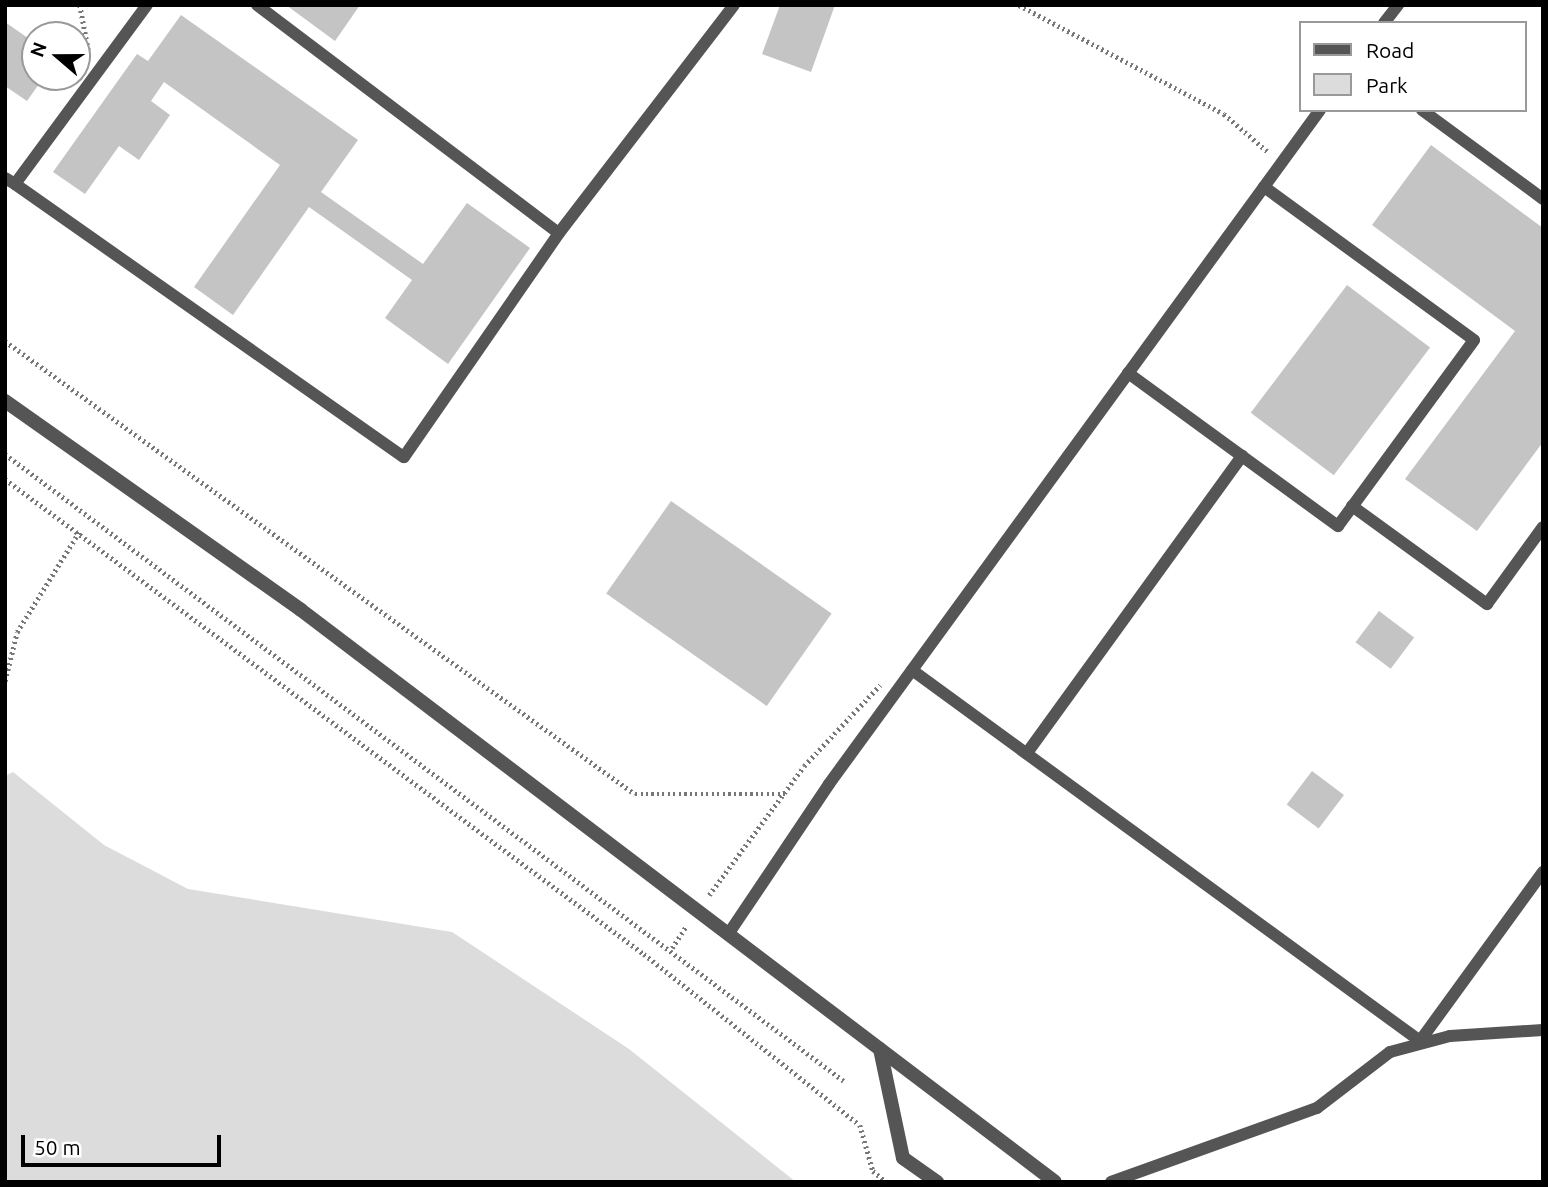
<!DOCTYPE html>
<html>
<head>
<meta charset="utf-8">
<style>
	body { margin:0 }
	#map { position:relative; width:1548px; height:1187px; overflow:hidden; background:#fff; font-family:Ubuntu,sans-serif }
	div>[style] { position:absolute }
	.green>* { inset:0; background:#dcdcdc }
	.building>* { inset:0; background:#c4c4c4; transform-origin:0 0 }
	.path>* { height:4.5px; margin-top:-2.25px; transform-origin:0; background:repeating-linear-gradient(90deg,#777 0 2px,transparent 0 5.5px) }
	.lane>* { height:12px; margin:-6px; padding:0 6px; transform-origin:6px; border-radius:6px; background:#555 }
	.street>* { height:14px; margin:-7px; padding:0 7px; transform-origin:7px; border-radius:7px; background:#555 }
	span { translate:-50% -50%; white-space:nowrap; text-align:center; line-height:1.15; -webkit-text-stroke:5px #fff; paint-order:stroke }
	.frame { position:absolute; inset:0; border:7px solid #000; pointer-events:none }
	.legend { position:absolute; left:1299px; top:21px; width:228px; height:91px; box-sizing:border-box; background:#fff; border:2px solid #999; margin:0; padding:9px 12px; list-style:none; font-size:21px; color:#000 }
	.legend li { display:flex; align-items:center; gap:14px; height:35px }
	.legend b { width:35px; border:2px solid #999 }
	.north { position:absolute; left:21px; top:21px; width:70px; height:70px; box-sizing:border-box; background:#fff; border:2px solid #999; border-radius:50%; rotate:290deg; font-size:19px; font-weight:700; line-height:28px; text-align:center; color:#000 }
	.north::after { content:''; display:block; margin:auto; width:24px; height:32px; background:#000; clip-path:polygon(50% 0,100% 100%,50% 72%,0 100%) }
	.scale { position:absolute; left:21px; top:1135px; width:200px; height:32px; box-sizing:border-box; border:4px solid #000; border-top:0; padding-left:9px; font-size:21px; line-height:24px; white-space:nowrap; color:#000; -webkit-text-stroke:5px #fff; paint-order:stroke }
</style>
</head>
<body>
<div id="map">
	<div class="green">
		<i style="clip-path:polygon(13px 772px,104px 845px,188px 889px,452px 932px,629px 1049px,796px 1182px,5px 1182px,5px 776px)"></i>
	</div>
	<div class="building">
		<i style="clip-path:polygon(286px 5px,360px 5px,335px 41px)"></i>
		<i style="clip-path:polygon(780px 5px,835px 5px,811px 72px,762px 54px)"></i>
		<i style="clip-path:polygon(181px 15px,358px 140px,321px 192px,423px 264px,467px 203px,530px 248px,448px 364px,385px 318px,412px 280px,309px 207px,233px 315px,194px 287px,280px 165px,164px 82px,151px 101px,170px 115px,139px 160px,119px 146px,85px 194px,53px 172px,137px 54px,148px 61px)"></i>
		<i style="clip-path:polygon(5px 22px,35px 43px,35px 77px,44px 77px,27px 101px,5px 86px)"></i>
		<i style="clip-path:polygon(1431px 145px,1543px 228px,1543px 442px,1477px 531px,1405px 479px,1515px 331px,1372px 225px)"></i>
		<i style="left:1347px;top:285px;width:104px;height:160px;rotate:37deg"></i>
		<i style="left:671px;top:501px;width:196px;height:113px;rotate:35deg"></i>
		<i style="left:1379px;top:611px;width:44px;height:39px;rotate:37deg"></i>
		<i style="left:1312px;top:771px;width:40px;height:42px;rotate:37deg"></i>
	</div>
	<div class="path">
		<i style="left:80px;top:5px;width:49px;rotate:79.4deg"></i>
		<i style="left:1019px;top:5px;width:232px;rotate:28deg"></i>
		<i style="left:1224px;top:114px;width:57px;rotate:40.7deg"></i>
		<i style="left:5px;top:341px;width:776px;rotate:35.72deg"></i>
		<i style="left:635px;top:794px;width:150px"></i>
		<i style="left:5px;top:454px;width:1047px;rotate:36.77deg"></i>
		<i style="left:5px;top:479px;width:796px;rotate:36.63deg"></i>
		<i style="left:644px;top:954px;width:275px;rotate:38.4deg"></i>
		<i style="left:860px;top:1125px;width:48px;rotate:74.2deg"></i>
		<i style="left:873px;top:1171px;width:17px;rotate:40deg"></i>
		<i style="left:5px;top:681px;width:50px;rotate:-76.2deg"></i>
		<i style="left:17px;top:632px;width:118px;rotate:-58.2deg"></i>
		<i style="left:709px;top:895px;width:160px;rotate:-53.6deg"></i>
		<i style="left:804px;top:766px;width:111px;rotate:-46.8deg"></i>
		<i style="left:672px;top:948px;width:27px;rotate:-57deg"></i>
	</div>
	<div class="lane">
		<i style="left:257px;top:5px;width:378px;rotate:37.1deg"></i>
		<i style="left:559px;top:233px;width:287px;rotate:-52.5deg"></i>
		<i style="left:1384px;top:23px;width:23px;rotate:-52deg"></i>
		<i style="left:1422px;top:110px;width:150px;rotate:36.3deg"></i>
		<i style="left:5px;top:178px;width:12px;rotate:31deg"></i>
		<i style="left:15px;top:184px;width:222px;rotate:-53.6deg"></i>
		<i style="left:15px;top:184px;width:475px;rotate:35.1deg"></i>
		<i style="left:404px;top:457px;width:272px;rotate:-55.3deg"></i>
		<i style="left:1128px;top:373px;width:260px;rotate:36.1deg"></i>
		<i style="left:1338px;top:526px;width:230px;rotate:-53.8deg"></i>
		<i style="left:1474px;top:340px;width:260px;rotate:-143.9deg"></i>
		<i style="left:1352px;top:506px;width:167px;rotate:36deg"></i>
		<i style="left:1487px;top:604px;width:95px;rotate:-54deg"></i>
		<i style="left:912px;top:670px;width:629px;rotate:36.14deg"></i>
		<i style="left:1420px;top:1041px;width:209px;rotate:-54deg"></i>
		<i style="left:1027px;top:753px;width:367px;rotate:-54.1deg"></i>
		<i style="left:729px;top:933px;width:179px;rotate:-56.1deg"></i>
		<i style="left:829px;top:784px;width:834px;rotate:-53.93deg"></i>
		<i style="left:1111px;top:1182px;width:219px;rotate:-19.8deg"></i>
		<i style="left:1317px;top:1108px;width:92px;rotate:-37.5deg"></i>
		<i style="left:1390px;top:1052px;width:62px;rotate:-14.9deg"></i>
		<i style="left:1450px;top:1036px;width:93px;rotate:-3.7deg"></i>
	</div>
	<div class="street">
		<i style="left:5px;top:401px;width:362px;rotate:35.2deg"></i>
		<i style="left:301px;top:610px;width:946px;rotate:37.18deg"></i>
		<i style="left:880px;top:1049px;width:111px;rotate:78.1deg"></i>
		<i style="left:903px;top:1158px;width:42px;rotate:35.2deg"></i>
	</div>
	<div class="frame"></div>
	<ul class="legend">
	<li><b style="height:9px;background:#555"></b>Road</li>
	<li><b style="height:19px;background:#dcdcdc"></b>Park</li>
	</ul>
	<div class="north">N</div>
	<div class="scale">50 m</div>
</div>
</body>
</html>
